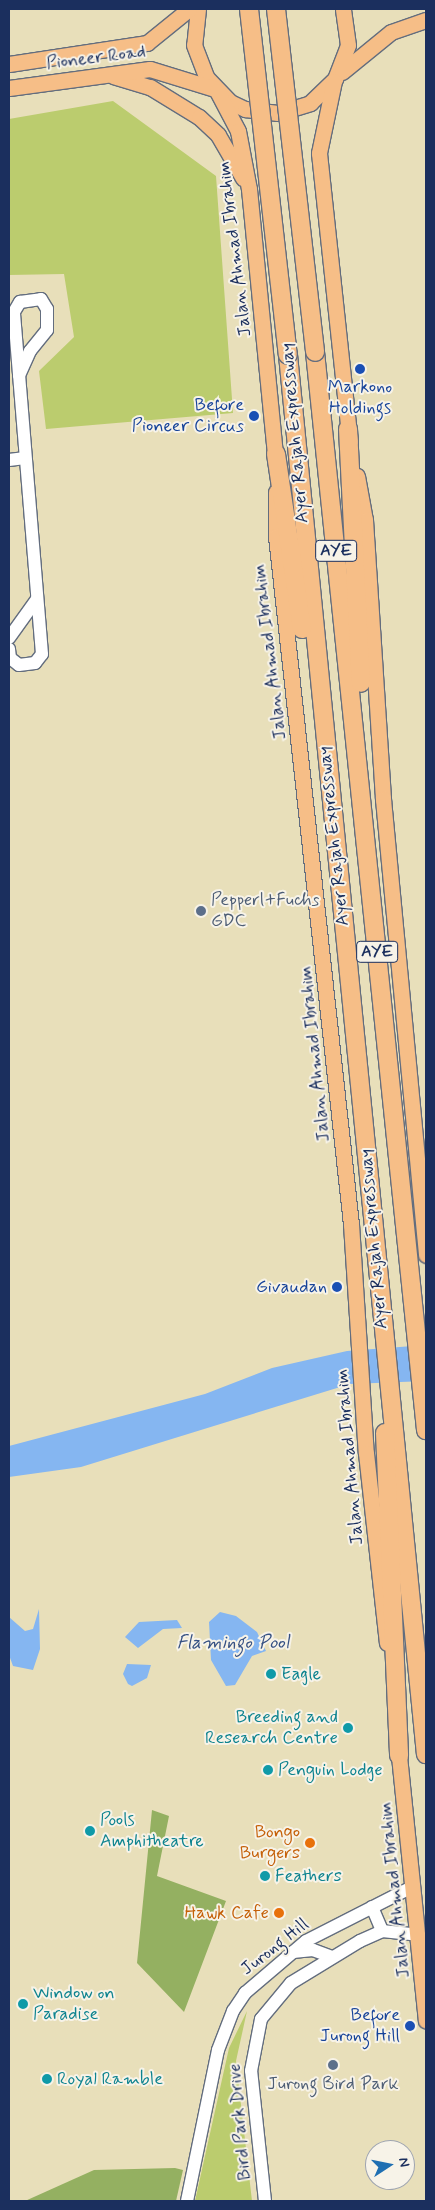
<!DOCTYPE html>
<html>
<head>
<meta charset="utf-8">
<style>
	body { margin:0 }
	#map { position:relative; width:435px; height:2210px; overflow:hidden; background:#e8dfba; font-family:Mynerve,sans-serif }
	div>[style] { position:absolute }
	.green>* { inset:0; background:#bbcc6e }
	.forest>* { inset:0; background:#94b061 }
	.water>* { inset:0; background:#85b6f1 }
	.roads { filter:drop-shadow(1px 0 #636d7e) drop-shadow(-1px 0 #636d7e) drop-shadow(0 1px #636d7e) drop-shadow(0 -1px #636d7e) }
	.minor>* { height:12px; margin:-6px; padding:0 6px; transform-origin:6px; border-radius:6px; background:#fff }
	.major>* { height:15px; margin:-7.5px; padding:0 7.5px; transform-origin:7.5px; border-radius:7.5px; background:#f6be87 }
	.highway>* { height:18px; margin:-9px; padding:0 9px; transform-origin:9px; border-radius:9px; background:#f6be87 }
	.bridges { filter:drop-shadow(1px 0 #636d7e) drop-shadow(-1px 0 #636d7e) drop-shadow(0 1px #636d7e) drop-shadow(0 -1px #636d7e) }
	.highway-bridge>* { height:18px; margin:-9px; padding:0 9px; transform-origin:9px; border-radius:9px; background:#f6be87 }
	.dots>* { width:14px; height:14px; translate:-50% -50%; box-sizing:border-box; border:2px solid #f7f3e8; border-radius:50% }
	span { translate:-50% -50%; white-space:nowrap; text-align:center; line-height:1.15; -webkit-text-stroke:4px #f7f3e8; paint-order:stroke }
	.shield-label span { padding:1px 4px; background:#f7f3e8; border:1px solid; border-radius:4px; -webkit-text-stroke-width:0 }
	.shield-label { font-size:16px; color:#1b2f5e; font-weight:700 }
	.street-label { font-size:18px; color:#1b2f5e }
	.transit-label { font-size:18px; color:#164399 }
	.right { translate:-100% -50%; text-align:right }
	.service-label { font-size:18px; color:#4e5e75 }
	.left { translate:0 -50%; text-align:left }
	.culture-label { font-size:18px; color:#0d838f }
	.food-label { font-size:18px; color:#c56008 }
	.water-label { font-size:19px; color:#365183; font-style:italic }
	.frame { position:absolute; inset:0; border:10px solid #1b2f5e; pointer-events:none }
	.north { position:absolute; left:365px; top:2140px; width:50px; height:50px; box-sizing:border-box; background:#f7f3e8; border:1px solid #9fa5b1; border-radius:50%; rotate:79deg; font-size:14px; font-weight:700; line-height:20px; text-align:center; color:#1b2f5e }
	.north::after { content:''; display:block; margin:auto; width:18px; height:22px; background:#1f6fb2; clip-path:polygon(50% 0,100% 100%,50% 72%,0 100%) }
</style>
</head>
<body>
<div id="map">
	<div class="green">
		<i style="clip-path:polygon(113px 101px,216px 176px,233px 413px,46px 429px,39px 371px,74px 337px,64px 274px,9px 275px,9px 119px)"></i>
		<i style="clip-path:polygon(247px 2011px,236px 2061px,252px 2201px,195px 2201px,229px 2048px)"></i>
	</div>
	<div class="forest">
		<i style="clip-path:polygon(152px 1810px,169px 1816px,157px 1876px,226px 1901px,184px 2012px,137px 1963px)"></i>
		<i style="clip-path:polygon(94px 2170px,175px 2168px,183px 2170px,176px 2201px,25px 2201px)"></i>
	</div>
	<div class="water">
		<i style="clip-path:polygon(426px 1345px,426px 1381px,350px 1384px,81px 1467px,9px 1477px,9px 1446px,205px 1394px,272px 1368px,347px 1351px)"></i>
		<i style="clip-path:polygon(39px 1609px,40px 1649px,33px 1670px,13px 1666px,9px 1655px,9px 1617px,25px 1631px,33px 1629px)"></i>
		<i style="clip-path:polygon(220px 1612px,236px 1616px,257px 1632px,266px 1651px,252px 1656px,235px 1685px,226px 1686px,211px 1660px,209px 1622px)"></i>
		<i style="clip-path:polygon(177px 1620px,182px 1628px,163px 1629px,138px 1648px,125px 1637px,139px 1622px)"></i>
		<i style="clip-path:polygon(127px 1664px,151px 1665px,147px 1678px,132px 1686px,128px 1684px,123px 1674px)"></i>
	</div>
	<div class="roads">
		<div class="minor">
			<i style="left:9px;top:460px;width:16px;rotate:-7deg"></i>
			<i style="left:9px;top:638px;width:48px;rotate:-54.3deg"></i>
			<i style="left:9px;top:649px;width:9px;rotate:84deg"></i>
			<i style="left:10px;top:658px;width:11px;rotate:38deg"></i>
			<i style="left:19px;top:665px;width:16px;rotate:-7deg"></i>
			<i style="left:35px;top:663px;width:11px;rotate:-52deg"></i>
			<i style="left:42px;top:654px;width:343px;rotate:-94.7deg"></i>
			<i style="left:14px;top:312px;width:12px;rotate:-59deg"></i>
			<i style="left:20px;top:302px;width:21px;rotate:-8deg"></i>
			<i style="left:41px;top:299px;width:12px;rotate:59deg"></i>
			<i style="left:47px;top:309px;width:21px;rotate:90deg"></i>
			<i style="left:47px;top:330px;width:27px;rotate:129deg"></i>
			<i style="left:30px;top:351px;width:27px;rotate:114deg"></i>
			<i style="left:372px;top:1907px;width:26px;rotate:67deg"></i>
			<i style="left:293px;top:1952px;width:20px;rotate:-6deg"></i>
			<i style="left:313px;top:1950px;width:20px;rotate:20deg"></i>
			<i style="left:187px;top:2201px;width:154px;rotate:-78.4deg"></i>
			<i style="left:218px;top:2050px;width:42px;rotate:-69deg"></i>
			<i style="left:233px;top:2011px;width:22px;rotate:-56deg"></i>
			<i style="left:245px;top:1993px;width:80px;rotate:-40.4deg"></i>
			<i style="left:306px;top:1941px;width:121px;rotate:-27deg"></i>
			<i style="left:265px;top:2201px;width:131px;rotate:-96.1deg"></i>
			<i style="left:251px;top:2071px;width:53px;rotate:-79.1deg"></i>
			<i style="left:261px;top:2019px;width:47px;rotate:-50.2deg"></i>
			<i style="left:291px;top:1983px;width:81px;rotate:-31.3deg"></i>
			<i style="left:360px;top:1941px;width:24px;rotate:-24deg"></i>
			<i style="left:382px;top:1931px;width:36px;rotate:6deg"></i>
		</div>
		<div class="major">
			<i style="left:198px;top:9px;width:36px;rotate:96deg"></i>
			<i style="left:194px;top:45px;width:34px;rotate:69deg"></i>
			<i style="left:206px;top:77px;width:35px;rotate:46deg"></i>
			<i style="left:230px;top:102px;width:17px;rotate:25deg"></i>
			<i style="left:245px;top:109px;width:33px;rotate:7deg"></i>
			<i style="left:278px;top:113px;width:34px;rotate:-17deg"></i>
			<i style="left:310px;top:103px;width:35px;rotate:-44deg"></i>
			<i style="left:335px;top:79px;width:36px;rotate:-69deg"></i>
			<i style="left:348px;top:45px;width:36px;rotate:-98deg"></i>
			<i style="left:9px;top:64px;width:140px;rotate:-8.7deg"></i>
			<i style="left:147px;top:43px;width:54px;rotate:-39deg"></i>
			<i style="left:342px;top:72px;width:63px;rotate:-39.2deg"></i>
			<i style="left:391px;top:32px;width:37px;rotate:-19deg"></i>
			<i style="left:113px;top:76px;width:39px;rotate:17deg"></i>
			<i style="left:150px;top:87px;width:57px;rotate:31.5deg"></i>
			<i style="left:199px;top:117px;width:26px;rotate:43deg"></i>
			<i style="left:218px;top:135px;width:50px;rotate:59.8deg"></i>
			<i style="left:334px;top:81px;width:74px;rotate:101.8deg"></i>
			<i style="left:319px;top:153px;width:290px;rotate:83.9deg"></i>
			<i style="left:9px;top:88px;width:142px;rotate:-7.7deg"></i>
			<i style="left:150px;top:69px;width:68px;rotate:17.1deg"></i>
			<i style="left:217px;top:91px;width:45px;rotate:62.3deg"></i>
			<i style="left:238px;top:131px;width:59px;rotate:79.3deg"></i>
			<i style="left:249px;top:189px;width:276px;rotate:84.4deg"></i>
			<i style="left:357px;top:476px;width:45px;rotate:79.7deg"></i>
			<i style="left:365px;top:520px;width:280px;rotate:86.3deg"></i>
			<i style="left:383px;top:799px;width:458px;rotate:84.6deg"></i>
			<i style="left:276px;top:492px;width:44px;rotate:90deg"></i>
			<i style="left:276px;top:536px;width:692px;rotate:83.78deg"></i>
			<i style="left:351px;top:1224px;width:229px;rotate:86.3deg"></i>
			<i style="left:366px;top:1453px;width:191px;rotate:83.7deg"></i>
			<i style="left:398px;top:1746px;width:276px;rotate:84.2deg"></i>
		</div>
		<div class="highway">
			<i style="left:315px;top:352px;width:1084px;rotate:84.12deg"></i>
			<i style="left:288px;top:355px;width:1406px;rotate:84.37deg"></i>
			<i style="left:348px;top:429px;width:254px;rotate:87.1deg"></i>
			<i style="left:276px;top:454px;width:177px;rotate:81.5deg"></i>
			<i style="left:385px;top:1433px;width:323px;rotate:87.5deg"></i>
		</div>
	</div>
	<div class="bridges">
		<div class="highway-bridge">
			<i style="left:249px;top:9px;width:348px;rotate:83.6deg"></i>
			<i style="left:276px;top:9px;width:345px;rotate:83.5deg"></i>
		</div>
	</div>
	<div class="dots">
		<i style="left:360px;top:369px;background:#1a4fb4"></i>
		<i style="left:254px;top:416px;background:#1a4fb4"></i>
		<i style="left:201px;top:911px;background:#5c6f8a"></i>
		<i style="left:337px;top:1287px;background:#1a4fb4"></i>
		<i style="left:271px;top:1674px;background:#0f9aa8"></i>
		<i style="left:348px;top:1728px;background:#0f9aa8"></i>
		<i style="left:268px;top:1770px;background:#0f9aa8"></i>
		<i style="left:90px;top:1831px;background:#0f9aa8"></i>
		<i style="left:310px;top:1843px;background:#e8710a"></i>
		<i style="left:265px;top:1876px;background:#0f9aa8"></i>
		<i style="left:279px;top:1913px;background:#e8710a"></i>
		<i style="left:23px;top:2004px;background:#0f9aa8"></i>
		<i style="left:410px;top:2026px;background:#1a4fb4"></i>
		<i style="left:333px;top:2065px;background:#5c6f8a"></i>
		<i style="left:47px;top:2079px;background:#0f9aa8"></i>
	</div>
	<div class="shield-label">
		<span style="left:336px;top:551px">AYE</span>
		<span style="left:377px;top:952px">AYE</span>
	</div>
	<div class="street-label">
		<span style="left:96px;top:58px;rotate:-7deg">Pioneer Road</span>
		<span style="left:235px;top:249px;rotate:-97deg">Jalan Ahmad Ibrahim</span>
		<span style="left:295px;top:433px;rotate:-95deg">Ayer Rajah Expressway</span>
		<span style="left:270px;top:652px;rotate:-97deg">Jalan Ahmad Ibrahim</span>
		<span style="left:334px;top:836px;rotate:-96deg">Ayer Rajah Expressway</span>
		<span style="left:315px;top:1054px;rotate:-96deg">Jalan Ahmad Ibrahim</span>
		<span style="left:374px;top:1239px;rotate:-95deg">Ayer Rajah Expressway</span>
		<span style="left:350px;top:1457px;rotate:-95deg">Jalan Ahmad Ibrahim</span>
		<span style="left:395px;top:1890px;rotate:-96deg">Jalan Ahmad Ibrahim</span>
		<span style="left:275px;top:1947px;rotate:-38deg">Jurong Hill</span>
		<span style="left:240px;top:2122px;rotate:-95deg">Bird Park Drive</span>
	</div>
	<div class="transit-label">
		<span style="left:360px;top:398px">Markono<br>Holdings</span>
		<span class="right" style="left:244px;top:416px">Before<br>Pioneer Circus</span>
		<span class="right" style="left:327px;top:1287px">Givaudan</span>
		<span class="right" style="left:400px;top:2026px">Before<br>Jurong Hill</span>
	</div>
	<div class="service-label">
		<span class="left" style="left:211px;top:911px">Pepperl+Fuchs<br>GDC</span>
		<span style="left:333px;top:2084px">Jurong Bird Park</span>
	</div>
	<div class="culture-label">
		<span class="left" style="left:281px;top:1674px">Eagle</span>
		<span class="right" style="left:338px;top:1728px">Breeding and<br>Research Centre</span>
		<span class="left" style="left:278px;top:1770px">Penguin Lodge</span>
		<span class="left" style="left:100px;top:1831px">Pools<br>Amphitheatre</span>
		<span class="left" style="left:275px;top:1876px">Feathers</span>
		<span class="left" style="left:33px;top:2004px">Window on<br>Paradise</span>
		<span class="left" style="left:57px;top:2079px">Royal Ramble</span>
	</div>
	<div class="food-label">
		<span class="right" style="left:300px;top:1843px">Bongo<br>Burgers</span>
		<span class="right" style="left:269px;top:1913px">Hawk Cafe</span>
	</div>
	<div class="water-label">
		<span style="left:233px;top:1643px">Flamingo Pool</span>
	</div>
	<div class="frame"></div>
	<div class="north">N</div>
</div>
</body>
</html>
